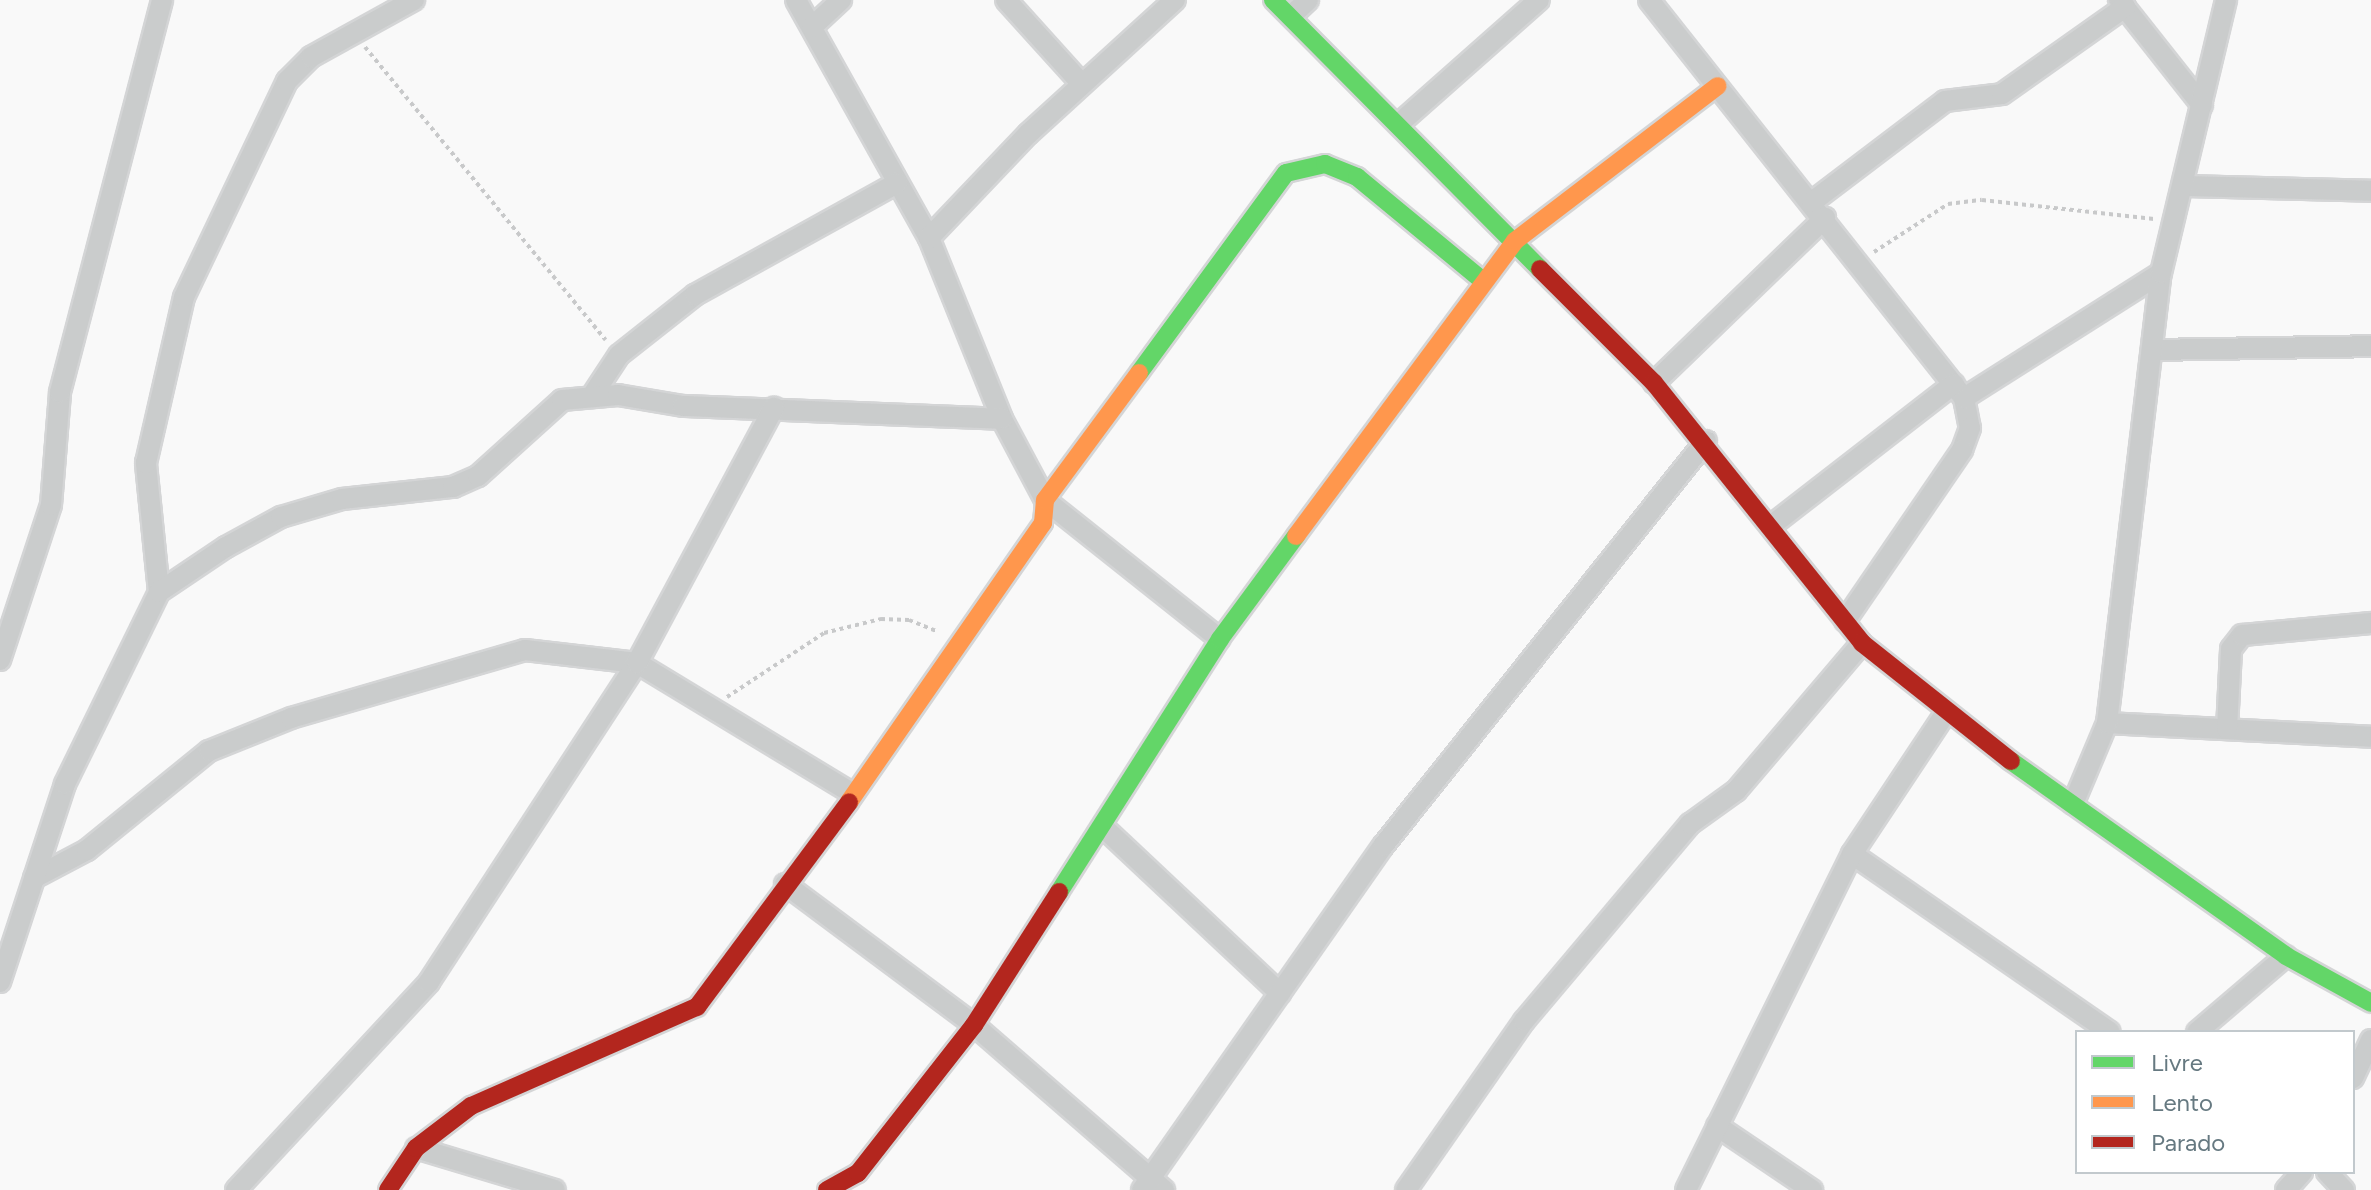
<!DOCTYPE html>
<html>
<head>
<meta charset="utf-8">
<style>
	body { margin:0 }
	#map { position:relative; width:2371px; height:1190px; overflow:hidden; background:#f9f9f9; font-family:Figtree,sans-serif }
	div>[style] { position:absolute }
	.path>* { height:4px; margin-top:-2px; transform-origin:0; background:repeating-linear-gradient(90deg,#c8c9ca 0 4px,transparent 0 8px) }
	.roads { filter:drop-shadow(2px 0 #d4d5d6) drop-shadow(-2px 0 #d4d5d6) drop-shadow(0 2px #d4d5d6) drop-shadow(0 -2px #d4d5d6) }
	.street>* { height:20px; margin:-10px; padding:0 10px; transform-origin:10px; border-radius:10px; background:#cacccc }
	.fast>* { height:18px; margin:-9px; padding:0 9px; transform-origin:9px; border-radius:9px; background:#63d668 }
	.slow>* { height:18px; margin:-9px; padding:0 9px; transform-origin:9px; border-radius:9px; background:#ff974d }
	.jam>* { height:18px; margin:-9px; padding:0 9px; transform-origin:9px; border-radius:9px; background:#b3261e }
	span { translate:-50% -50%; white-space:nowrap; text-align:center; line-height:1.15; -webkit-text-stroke:8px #fff; paint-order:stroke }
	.legend { position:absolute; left:2075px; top:1030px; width:280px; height:144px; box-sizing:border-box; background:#fff; border:2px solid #c2c9cd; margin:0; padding:10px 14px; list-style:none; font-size:24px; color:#667981 }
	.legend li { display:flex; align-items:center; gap:16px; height:40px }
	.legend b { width:40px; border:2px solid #c2c9cd }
</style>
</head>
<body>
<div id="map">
	<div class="path">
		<i style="left:365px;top:47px;width:379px;rotate:50.6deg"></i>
		<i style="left:1874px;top:252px;width:88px;rotate:-33deg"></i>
		<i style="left:1948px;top:204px;width:34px;rotate:-7deg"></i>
		<i style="left:1982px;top:200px;width:173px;rotate:6.3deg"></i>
		<i style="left:727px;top:697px;width:116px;rotate:-33.4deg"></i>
		<i style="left:824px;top:633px;width:59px;rotate:-13.8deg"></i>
		<i style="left:881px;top:619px;width:28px;rotate:2deg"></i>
		<i style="left:909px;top:620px;width:31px;rotate:22deg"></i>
	</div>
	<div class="roads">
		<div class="street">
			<i style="left:796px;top:0;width:273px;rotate:60.8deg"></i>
			<i style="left:929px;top:238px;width:195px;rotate:68deg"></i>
			<i style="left:1002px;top:419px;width:92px;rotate:62deg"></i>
			<i style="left:1045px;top:500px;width:223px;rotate:38.5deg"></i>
			<i style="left:1006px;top:0;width:112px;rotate:47.9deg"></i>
			<i style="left:1649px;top:0;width:508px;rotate:51.64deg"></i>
			<i style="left:1964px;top:398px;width:31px;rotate:79deg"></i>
			<i style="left:1970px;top:428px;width:23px;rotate:110deg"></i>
			<i style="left:1962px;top:450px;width:207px;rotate:124.4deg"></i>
			<i style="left:2119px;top:0;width:134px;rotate:51.7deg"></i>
			<i style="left:1292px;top:15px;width:22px;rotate:-43deg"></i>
			<i style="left:812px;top:27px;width:40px;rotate:-43deg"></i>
			<i style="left:1401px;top:122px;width:184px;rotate:-41.5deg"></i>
			<i style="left:2186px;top:186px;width:185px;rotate:1.5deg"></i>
			<i style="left:1812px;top:202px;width:167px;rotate:-37.2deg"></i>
			<i style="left:1945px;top:101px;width:57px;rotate:-7deg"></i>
			<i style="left:2002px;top:94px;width:151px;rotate:-35.3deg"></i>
			<i style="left:929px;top:238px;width:144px;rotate:-46.4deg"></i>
			<i style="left:1028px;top:134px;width:199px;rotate:-42.4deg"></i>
			<i style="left:2152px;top:350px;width:219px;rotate:-1deg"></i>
			<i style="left:1654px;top:383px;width:238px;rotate:-44deg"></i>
			<i style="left:592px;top:396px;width:49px;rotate:-56.6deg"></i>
			<i style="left:619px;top:355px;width:97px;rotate:-38.3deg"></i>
			<i style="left:695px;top:295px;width:231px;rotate:-29deg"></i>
			<i style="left:1964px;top:398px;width:233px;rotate:-32.4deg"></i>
			<i style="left:1772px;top:525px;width:230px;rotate:-37.8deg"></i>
			<i style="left:159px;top:592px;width:130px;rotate:-95.8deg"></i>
			<i style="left:146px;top:463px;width:170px;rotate:-77.1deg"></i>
			<i style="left:184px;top:297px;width:239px;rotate:-64.5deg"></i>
			<i style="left:287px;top:81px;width:34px;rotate:-45deg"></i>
			<i style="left:311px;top:57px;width:118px;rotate:-29deg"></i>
			<i style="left:0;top:660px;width:163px;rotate:-71.8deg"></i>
			<i style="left:51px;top:505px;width:113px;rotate:-85.4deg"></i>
			<i style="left:60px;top:392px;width:405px;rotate:-75.4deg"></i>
			<i style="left:2107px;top:723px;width:264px;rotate:3deg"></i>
			<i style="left:2227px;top:729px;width:80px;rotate:-87.1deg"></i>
			<i style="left:2231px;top:649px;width:18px;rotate:-52deg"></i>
			<i style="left:2242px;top:635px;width:130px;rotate:-5.3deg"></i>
			<i style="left:2073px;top:804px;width:88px;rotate:-67.2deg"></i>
			<i style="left:2107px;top:723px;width:453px;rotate:-83.2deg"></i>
			<i style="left:2161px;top:273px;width:281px;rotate:-76.6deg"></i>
			<i style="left:1103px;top:827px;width:243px;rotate:43.2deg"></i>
			<i style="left:1852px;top:854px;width:313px;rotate:34.6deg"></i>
			<i style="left:34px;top:878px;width:60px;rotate:-27.8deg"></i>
			<i style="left:87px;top:850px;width:157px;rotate:-39.1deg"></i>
			<i style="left:209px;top:751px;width:88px;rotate:-21.9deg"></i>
			<i style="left:291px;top:718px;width:244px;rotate:-16.2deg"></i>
			<i style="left:525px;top:650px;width:113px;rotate:6.6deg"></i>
			<i style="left:637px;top:663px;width:251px;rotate:31.2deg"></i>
			<i style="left:785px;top:884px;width:236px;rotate:36.7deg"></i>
			<i style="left:974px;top:1025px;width:252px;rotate:41deg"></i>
			<i style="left:0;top:982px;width:208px;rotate:-71.8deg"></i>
			<i style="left:65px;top:784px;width:214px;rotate:-63.9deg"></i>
			<i style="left:159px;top:592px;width:81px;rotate:-33.9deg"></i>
			<i style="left:226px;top:547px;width:63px;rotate:-28.6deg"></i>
			<i style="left:281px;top:517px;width:64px;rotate:-16.4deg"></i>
			<i style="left:342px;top:499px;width:112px;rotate:-6.2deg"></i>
			<i style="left:453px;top:487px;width:27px;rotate:-24deg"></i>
			<i style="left:478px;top:476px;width:113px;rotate:-42.1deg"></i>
			<i style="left:562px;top:400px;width:56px;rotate:-5.1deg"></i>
			<i style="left:618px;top:395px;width:66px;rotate:9.6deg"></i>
			<i style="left:683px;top:406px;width:319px;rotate:2.3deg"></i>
			<i style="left:2197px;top:1032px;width:117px;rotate:-40.5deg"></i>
			<i style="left:2353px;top:1078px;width:42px;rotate:-64.7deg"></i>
			<i style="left:1717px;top:1126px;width:115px;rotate:34deg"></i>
			<i style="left:416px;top:1148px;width:145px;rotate:16.8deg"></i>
			<i style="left:2327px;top:1172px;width:25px;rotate:47deg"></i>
			<i style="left:236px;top:1190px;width:284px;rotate:-47.1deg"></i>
			<i style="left:429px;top:982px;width:381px;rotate:-56.9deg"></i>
			<i style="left:637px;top:663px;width:290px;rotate:-61.8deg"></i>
			<i style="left:1142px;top:1190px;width:420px;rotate:-55deg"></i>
			<i style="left:1383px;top:846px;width:518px;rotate:-51.43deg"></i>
			<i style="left:1406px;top:1190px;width:206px;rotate:-55.1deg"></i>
			<i style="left:1524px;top:1021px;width:258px;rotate:-49.9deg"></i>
			<i style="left:1690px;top:824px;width:57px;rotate:-35.7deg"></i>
			<i style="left:1736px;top:791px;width:194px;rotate:-49.6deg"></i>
			<i style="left:1686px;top:1190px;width:375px;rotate:-63.7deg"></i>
			<i style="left:1852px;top:854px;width:168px;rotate:-56.4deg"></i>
			<i style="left:2286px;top:1190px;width:24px;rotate:-48deg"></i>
		</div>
		<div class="fast">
			<i style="left:1273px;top:0;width:379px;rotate:45.2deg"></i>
			<i style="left:1139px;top:373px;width:248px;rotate:-53.7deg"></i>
			<i style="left:1286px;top:173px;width:40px;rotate:-13deg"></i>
			<i style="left:1325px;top:164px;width:35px;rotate:22deg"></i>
			<i style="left:1357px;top:177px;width:163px;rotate:39.5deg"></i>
			<i style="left:2011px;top:761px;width:337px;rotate:35.3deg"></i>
			<i style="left:2286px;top:956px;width:97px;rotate:28.9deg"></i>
			<i style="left:1059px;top:892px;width:300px;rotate:-57.5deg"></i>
			<i style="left:1220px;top:639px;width:128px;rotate:-53.6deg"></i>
		</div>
		<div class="slow">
			<i style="left:1296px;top:536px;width:367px;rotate:-53.4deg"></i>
			<i style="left:1515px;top:241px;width:255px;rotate:-37.4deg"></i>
			<i style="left:849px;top:802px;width:340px;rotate:-55.2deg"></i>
			<i style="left:1043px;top:523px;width:23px;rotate:-85deg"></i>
			<i style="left:1045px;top:500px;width:158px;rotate:-53.5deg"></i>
		</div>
		<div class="jam">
			<i style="left:1540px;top:269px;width:161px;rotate:45deg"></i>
			<i style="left:1654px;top:383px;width:333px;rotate:51.3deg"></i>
			<i style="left:1862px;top:643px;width:190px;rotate:38.4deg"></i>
			<i style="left:388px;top:1190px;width:50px;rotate:-56.3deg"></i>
			<i style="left:416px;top:1148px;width:69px;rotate:-37.4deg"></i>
			<i style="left:471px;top:1106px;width:247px;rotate:-23.7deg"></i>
			<i style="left:697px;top:1007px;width:255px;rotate:-53.4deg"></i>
			<i style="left:827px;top:1190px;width:35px;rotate:-29deg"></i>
			<i style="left:858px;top:1173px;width:188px;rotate:-51.9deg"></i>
			<i style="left:974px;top:1025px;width:158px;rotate:-57.4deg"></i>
		</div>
	</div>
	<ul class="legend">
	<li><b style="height:10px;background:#63d668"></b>Livre</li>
	<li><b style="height:10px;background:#ff974d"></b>Lento</li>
	<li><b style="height:10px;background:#b3261e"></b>Parado</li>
	</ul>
</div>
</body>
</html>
